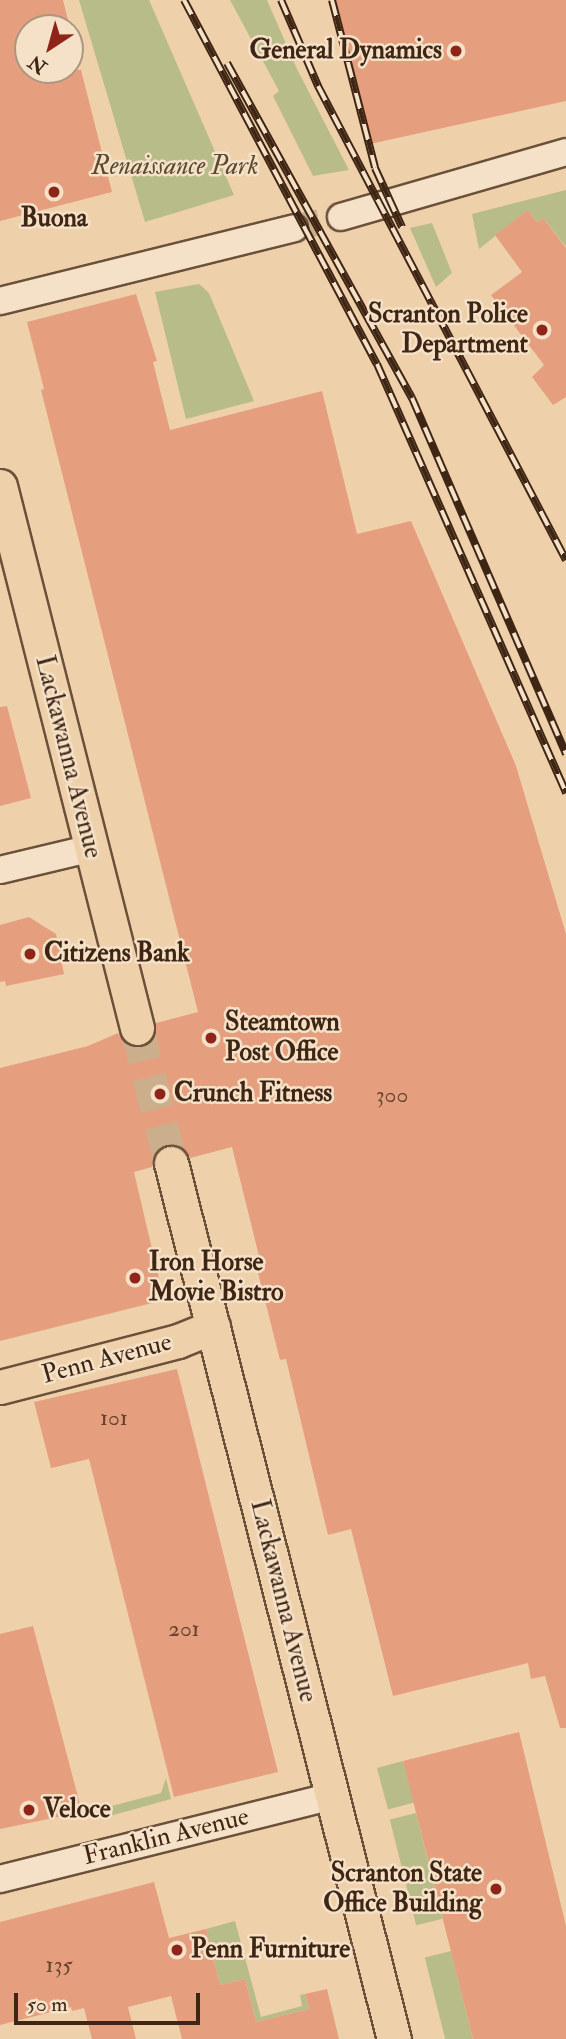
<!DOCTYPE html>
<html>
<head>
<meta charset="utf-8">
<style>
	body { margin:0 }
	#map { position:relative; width:566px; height:2039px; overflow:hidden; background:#eed1aa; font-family:"IM FELL Double Pica",serif }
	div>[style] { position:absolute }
	.green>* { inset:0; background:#b8bc89; transform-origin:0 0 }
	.building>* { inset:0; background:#e59f7e }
	.minor-tunnel>* { height:26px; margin-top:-13px; transform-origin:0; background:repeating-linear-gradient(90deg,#cbaf8c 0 26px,transparent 0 39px) }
	.major-tunnel>* { height:33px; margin-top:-16.5px; transform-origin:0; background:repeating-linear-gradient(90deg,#cbaf8c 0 33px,transparent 0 50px) }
	.roads { filter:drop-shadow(2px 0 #6b503a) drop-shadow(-2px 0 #6b503a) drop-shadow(0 2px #6b503a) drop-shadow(0 -2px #6b503a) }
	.minor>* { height:26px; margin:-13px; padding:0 13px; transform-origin:13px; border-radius:13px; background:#f4e1c8 }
	.major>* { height:33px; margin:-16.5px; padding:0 16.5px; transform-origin:16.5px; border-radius:16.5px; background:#eed1aa }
	.rail>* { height:8px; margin-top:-4px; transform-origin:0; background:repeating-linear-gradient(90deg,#f4e1c8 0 16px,#3f2514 0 32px); box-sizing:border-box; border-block:2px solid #3f2514 }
	.dots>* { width:19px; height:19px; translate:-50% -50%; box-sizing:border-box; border:4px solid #f4e1c8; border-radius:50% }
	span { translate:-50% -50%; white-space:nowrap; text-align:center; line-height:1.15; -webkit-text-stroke:5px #f4e1c8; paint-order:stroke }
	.number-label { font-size:23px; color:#68442e }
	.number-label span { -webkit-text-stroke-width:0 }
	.poi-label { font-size:26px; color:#3f2514; font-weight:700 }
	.right { translate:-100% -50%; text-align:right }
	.left { translate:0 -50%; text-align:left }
	.park-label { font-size:26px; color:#5d4b31; font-style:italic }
	.street-label { font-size:26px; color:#3f2514 }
	.north { position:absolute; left:14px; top:14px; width:70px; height:70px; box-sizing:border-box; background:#f4e1c8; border:2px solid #ac9680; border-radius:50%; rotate:216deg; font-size:19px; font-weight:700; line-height:28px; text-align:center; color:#3f2514 }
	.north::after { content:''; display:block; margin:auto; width:24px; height:32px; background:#8f2418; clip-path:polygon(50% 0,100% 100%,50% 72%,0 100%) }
	.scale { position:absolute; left:14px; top:1993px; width:186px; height:32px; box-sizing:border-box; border:4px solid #3f2514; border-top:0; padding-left:9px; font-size:21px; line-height:24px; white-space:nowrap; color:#3f2514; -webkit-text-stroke:5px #f4e1c8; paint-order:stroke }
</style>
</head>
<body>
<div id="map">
	<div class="green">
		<i style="clip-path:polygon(79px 0,149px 0,234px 195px,145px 222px)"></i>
		<i style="clip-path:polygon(230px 0,267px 0,297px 69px,349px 170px,313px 176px,273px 96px,279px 91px)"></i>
		<i style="clip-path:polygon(566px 190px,566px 247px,543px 218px,537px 222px,528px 210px,479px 249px,472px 214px)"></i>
		<i style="clip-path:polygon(432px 223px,452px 273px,436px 287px,410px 228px)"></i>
		<i style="clip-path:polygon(199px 284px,209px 293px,254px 401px,186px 419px,155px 292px)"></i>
		<i style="left:403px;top:1761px;width:43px;height:27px;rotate:75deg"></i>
		<i style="clip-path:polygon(166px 1778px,171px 1799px,110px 1816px,108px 1807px,161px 1793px)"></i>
		<i style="left:416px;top:1813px;width:109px;height:27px;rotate:76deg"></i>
		<i style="clip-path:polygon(235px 1921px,261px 2017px,302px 2006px,300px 1995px,305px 1994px,309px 2009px,256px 2022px,245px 1979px,220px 1985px,206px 1929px)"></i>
		<i style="left:451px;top:1951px;width:91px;height:27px;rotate:76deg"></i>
	</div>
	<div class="building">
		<i style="clip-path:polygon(0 0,63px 0,70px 28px,28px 28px,28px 70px,81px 70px,112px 192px,0 221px)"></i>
		<i style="clip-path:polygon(334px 0,566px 0,566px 101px,370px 144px)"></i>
		<i style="clip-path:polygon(528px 210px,537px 222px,543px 218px,566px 248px,566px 397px,553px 405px,532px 377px,544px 365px,491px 295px,522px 272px,495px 235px)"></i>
		<i style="clip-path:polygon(136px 294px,157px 361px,153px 362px,170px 430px,322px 391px,357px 534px,411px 521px,516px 766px,566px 934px,566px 1728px,560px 1728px,545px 1676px,531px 1679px,528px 1663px,393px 1696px,351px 1529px,328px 1535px,286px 1359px,280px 1360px,254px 1257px,259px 1256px,232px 1147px,190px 1158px,177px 1145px,166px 1145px,153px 1157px,152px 1167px,134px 1172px,164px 1300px,0 1341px,0 1068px,88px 1046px,118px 1033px,131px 1046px,142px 1046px,155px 1034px,156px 1023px,198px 1012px,41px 390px,44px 389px,27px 322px)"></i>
		<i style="clip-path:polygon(7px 706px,31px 798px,0 806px,0 707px)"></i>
		<i style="clip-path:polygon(29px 917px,56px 934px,64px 974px,6px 986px,5px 981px,0 982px,0 925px)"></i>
		<i style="clip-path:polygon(177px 1369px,278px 1772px,174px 1797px,89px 1459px,51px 1468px,34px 1402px)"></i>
		<i style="clip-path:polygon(33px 1626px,82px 1812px,0 1829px,0 1634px)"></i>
		<i style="clip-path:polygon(519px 1732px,566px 1926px,566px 2039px,473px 2039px,403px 1761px)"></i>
		<i style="clip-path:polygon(154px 1882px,169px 1938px,206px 1929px,220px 1985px,245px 1979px,256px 2022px,309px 2009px,305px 1994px,327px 1989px,339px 2039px,182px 2039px,171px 1996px,128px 2007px,136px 2039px,92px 2039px,84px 2008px,72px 2011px,71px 2007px,0 2025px,0 1922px)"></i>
	</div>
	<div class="minor-tunnel">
		<i style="left:294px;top:228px;width:48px;rotate:-13.2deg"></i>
	</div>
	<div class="major-tunnel">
		<i style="left:137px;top:1028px;width:139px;rotate:75.9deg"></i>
	</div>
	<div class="roads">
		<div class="minor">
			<i style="left:341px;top:217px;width:234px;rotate:-16.1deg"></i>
			<i style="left:0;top:301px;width:303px;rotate:-13.9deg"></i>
			<i style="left:0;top:870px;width:95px;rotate:-13.4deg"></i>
			<i style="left:0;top:1879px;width:343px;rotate:-14deg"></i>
		</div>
		<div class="major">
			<i style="left:0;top:486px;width:559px;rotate:75.81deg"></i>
			<i style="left:171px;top:1163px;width:904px;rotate:75.72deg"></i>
			<i style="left:0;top:1387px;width:184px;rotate:-14.5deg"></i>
			<i style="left:178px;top:1341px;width:38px;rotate:-22deg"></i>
		</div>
	</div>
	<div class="rail">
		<i style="left:184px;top:0;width:412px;rotate:62.1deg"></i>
		<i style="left:377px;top:364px;width:469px;rotate:66.2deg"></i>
		<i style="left:281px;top:0;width:94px;rotate:66.7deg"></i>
		<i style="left:318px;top:86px;width:535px;rotate:62.38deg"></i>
		<i style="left:332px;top:0;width:173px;rotate:75.6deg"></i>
		<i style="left:375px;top:168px;width:65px;rotate:65.4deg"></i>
		<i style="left:227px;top:63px;width:383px;rotate:61.1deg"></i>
		<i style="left:412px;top:398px;width:388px;rotate:66.6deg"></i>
	</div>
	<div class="dots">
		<i style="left:456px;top:51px;background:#8f2418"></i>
		<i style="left:54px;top:192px;background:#8f2418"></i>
		<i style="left:542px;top:330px;background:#8f2418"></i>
		<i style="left:30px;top:954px;background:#8f2418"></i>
		<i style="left:211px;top:1038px;background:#8f2418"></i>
		<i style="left:160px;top:1094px;background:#8f2418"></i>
		<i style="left:135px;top:1278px;background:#8f2418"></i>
		<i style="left:29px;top:1810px;background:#8f2418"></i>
		<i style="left:496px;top:1889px;background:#8f2418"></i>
		<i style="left:177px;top:1950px;background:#8f2418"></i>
	</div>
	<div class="number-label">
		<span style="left:392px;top:1095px">300</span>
		<span style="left:114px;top:1418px">101</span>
		<span style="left:184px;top:1629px">201</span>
		<span style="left:59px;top:1965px">135</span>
	</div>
	<div class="poi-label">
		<span class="right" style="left:442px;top:51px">General Dynamics</span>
		<span style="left:54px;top:219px">Buona</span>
		<span class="right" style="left:528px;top:330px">Scranton Police<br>Department</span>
		<span class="left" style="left:44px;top:954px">Citizens Bank</span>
		<span class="left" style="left:225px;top:1038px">Steamtown<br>Post Office</span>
		<span class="left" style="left:174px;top:1094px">Crunch Fitness</span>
		<span class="left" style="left:149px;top:1278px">Iron Horse<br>Movie Bistro</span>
		<span class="left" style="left:43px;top:1810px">Veloce</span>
		<span class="right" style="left:482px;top:1889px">Scranton State<br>Office Building</span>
		<span class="left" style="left:191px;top:1950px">Penn Furniture</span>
	</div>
	<div class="park-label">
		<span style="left:175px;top:167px">Renaissance Park</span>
	</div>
	<div class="street-label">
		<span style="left:68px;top:757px;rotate:76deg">Lackawanna Avenue</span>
		<span style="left:107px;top:1359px;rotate:-15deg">Penn Avenue</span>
		<span style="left:283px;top:1601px;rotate:76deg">Lackawanna Avenue</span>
		<span style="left:166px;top:1837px;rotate:-14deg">Franklin Avenue</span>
	</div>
	<div class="north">N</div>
	<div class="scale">50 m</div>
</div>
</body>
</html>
